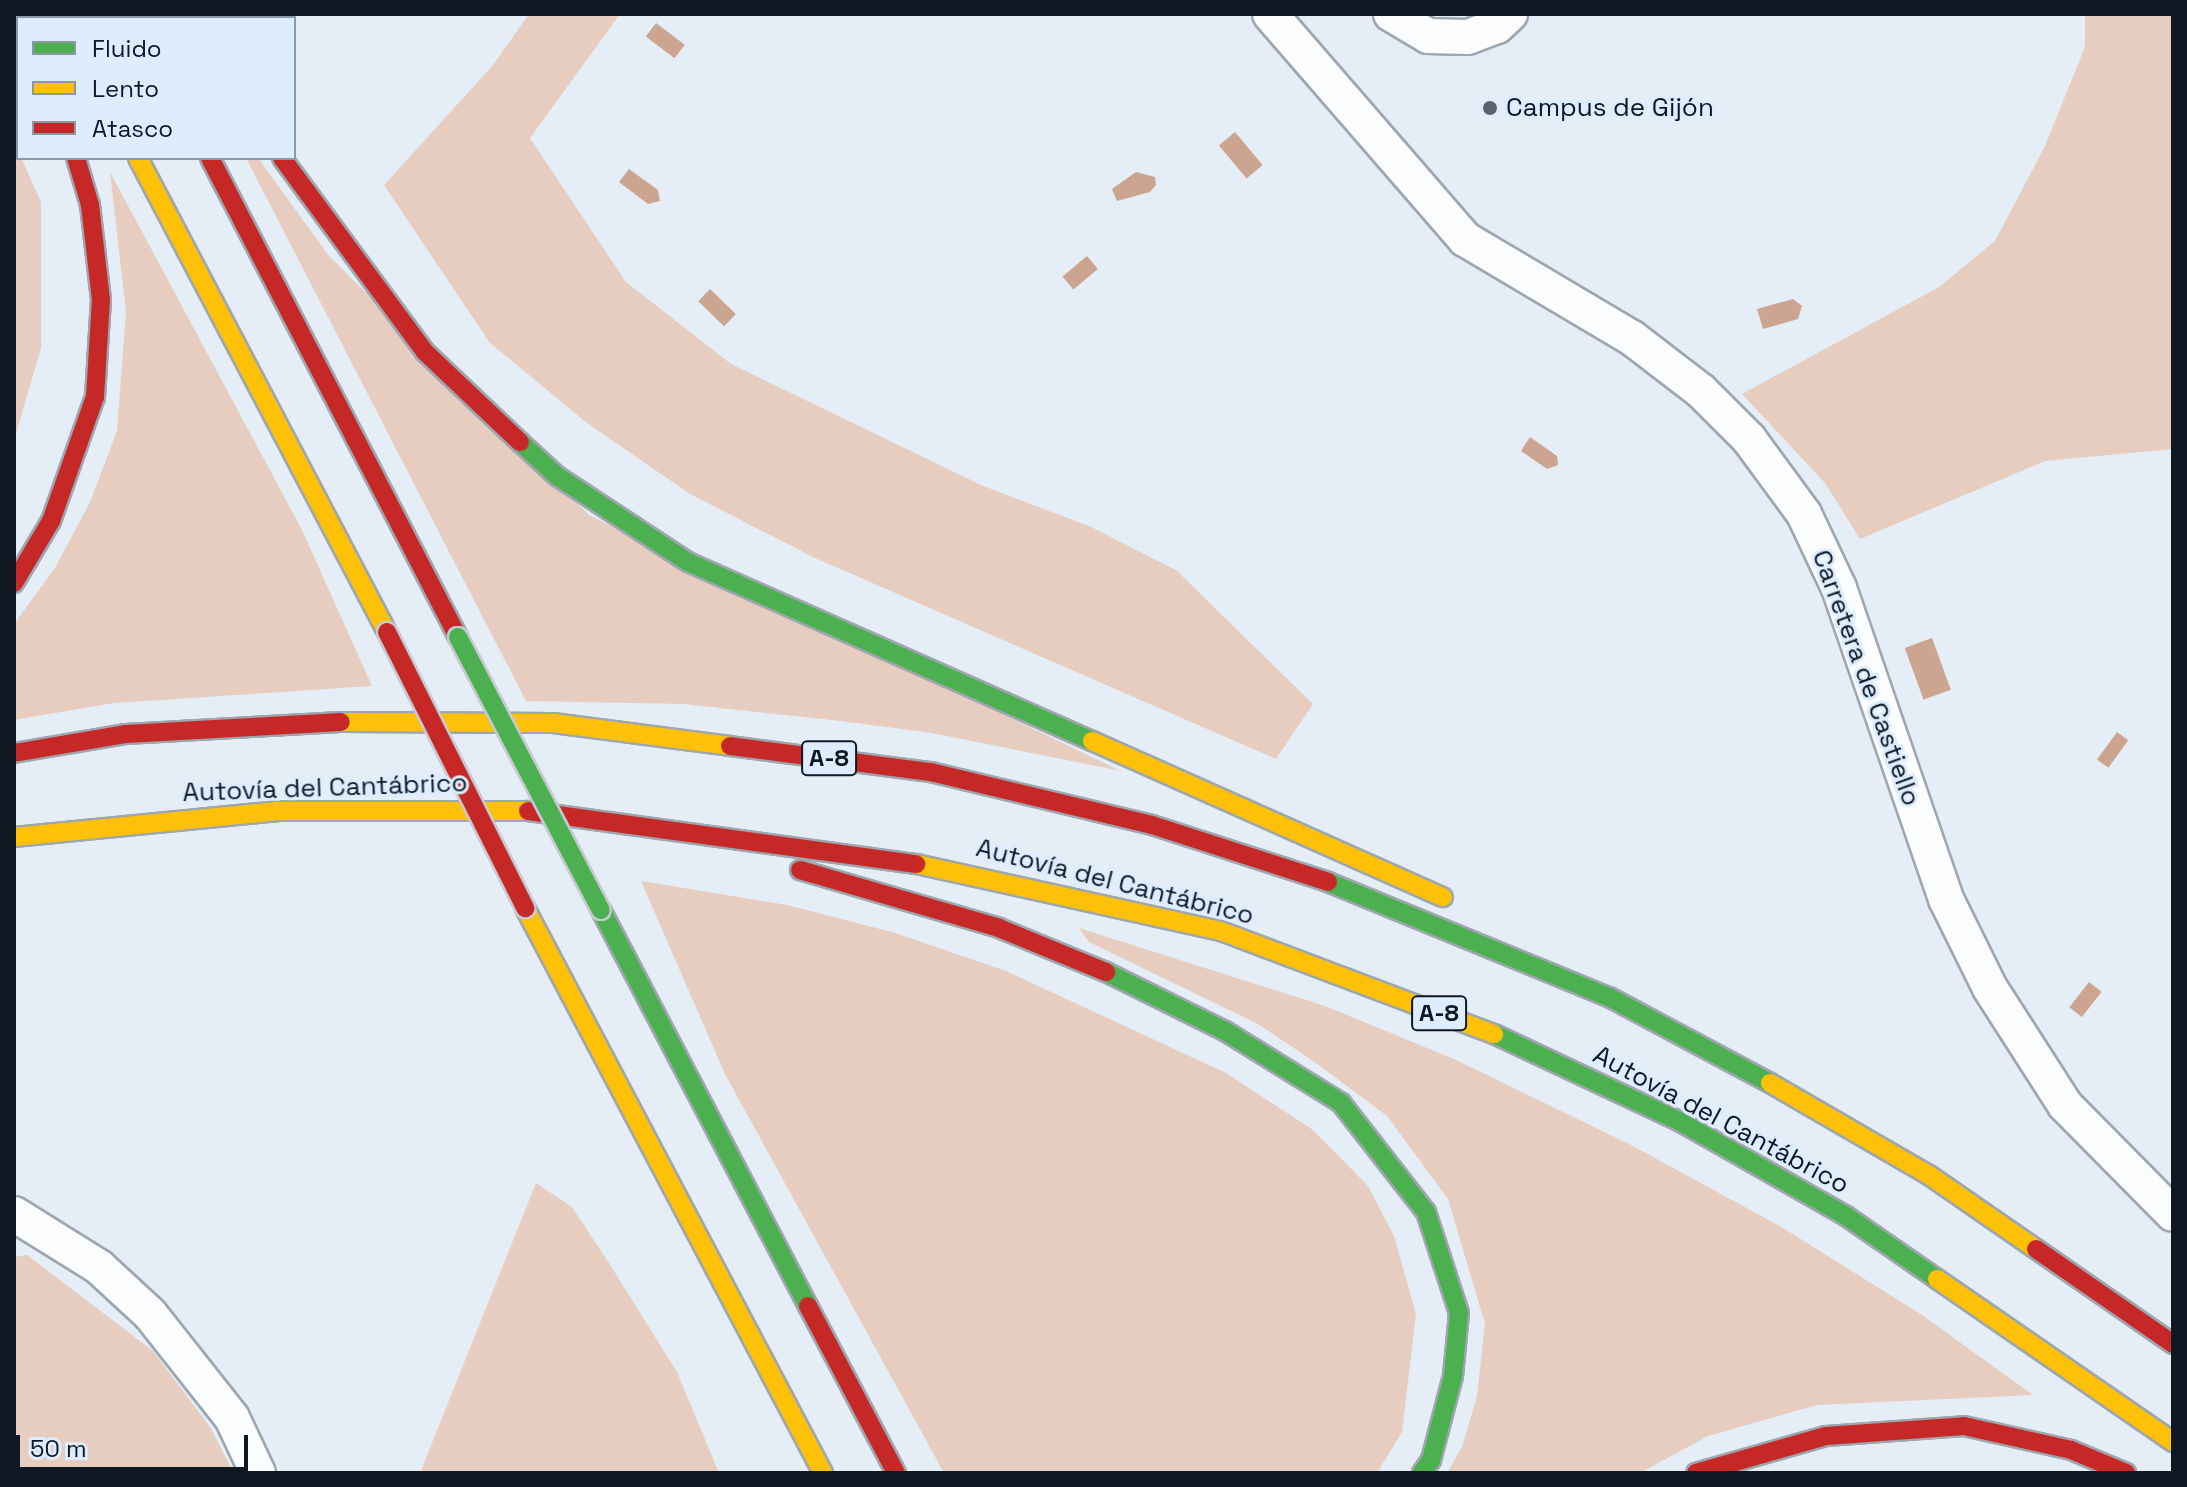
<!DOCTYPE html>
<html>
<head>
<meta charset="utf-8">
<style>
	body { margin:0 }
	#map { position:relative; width:2187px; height:1487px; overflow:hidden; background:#e5edf6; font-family:"Space Grotesk",sans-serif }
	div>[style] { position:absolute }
	.green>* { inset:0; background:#e7cdc0 }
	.water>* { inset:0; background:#cba590; transform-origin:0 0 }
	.roads { filter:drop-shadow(2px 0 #9ea6ae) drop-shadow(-2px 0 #9ea6ae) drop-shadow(0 2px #9ea6ae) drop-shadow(0 -2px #9ea6ae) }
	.street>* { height:34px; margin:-17px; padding:0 17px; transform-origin:17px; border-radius:17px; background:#fbfcfe }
	.fast>* { height:18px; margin:-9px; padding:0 9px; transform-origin:9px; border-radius:9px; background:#4caf50 }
	.slow>* { height:18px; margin:-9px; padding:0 9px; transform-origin:9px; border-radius:9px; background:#ffc107 }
	.jam>* { height:18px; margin:-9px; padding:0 9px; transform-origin:9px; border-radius:9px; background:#c62828 }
	.bridges { filter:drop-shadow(2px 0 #c5cad0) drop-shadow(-2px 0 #c5cad0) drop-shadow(0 2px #c5cad0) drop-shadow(0 -2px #c5cad0) }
	.fast-bridge>* { height:18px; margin:-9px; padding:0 9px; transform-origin:9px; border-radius:9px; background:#4caf50 }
	.jam-bridge>* { height:18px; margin:-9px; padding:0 9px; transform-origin:9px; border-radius:9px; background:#c62828 }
	.dots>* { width:22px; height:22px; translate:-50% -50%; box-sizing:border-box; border:4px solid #ddedfe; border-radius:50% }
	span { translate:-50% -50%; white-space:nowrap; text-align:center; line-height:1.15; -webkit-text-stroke:6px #ddedfe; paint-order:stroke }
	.shield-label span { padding:2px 6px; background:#ddedfe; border:2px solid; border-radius:6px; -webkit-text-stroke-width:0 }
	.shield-label { font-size:24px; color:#0f1822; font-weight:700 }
	.poi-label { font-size:26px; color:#0f1822 }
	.left { translate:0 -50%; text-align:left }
	.street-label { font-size:26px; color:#0f1822 }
	.frame { position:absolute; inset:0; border:16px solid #0f1822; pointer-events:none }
	.legend { position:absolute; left:16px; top:16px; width:280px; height:144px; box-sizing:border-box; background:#ddedfe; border:2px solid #8b98a6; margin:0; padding:10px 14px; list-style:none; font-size:24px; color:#0f1822 }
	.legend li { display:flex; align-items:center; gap:16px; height:40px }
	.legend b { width:40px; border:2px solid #8b98a6 }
	.scale { position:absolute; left:16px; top:1435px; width:232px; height:36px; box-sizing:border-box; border:4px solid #0f1822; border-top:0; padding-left:10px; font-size:24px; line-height:28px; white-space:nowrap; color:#0f1822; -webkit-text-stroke:6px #ddedfe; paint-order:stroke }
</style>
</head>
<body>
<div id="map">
	<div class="green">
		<i style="clip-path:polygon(529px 14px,620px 14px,530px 138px,626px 282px,731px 364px,981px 485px,1091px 527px,1176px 570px,1313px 704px,1276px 759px,815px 558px,690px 494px,587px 423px,490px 343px,384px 185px,493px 65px)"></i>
		<i style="clip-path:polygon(2085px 14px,2173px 14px,2173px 449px,2045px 461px,1860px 539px,1825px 483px,1742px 394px,1939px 287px,1995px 241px,2045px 146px,2085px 47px)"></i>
		<i style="clip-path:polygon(14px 142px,41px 202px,41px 348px,14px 440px)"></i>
		<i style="clip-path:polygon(246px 158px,258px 158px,329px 256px,589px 515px,1121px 771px,932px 733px,841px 721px,683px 704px,526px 701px)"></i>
		<i style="clip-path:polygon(110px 172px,302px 530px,372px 686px,114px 703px,14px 720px,14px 624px,55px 568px,90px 502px,117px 431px,126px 312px)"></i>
		<i style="clip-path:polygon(641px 881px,787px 905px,892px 932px,1006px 971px,1226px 1073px,1313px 1130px,1368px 1186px,1394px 1236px,1416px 1314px,1402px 1432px,1377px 1473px,944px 1473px,725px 1074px)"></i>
		<i style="clip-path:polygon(1079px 928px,1325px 1006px,1454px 1059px,1631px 1145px,1783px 1228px,1922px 1315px,2033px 1395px,1817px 1405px,1708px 1436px,1640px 1473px,1447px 1473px,1462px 1447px,1477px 1396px,1485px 1324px,1448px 1199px,1387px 1116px,1316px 1063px,1258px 1024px,1089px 942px)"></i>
		<i style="clip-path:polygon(536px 1183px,572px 1207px,609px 1263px,677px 1372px,719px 1473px,420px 1473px)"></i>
		<i style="clip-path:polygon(27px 1255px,153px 1351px,210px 1427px,234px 1473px,14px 1473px,14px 1257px)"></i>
	</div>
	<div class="water">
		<i style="left:656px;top:23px;width:36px;height:17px;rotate:37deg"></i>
		<i style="left:1235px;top:132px;width:43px;height:21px;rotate:50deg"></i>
		<i style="clip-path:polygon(629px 169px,658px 190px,660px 201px,648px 204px,619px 182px)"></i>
		<i style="clip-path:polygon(1136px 172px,1155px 177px,1156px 185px,1150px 192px,1117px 201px,1112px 189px)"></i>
		<i style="left:1087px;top:256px;width:17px;height:32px;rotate:50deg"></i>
		<i style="left:710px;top:289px;width:36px;height:17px;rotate:44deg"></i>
		<i style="clip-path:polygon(1793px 299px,1802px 306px,1798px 319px,1763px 329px,1757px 309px)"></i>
		<i style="clip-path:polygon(1530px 437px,1557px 456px,1558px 465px,1547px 469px,1521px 451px)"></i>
		<i style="left:1932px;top:638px;width:55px;height:29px;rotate:70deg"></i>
		<i style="left:2117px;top:732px;width:14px;height:34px;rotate:36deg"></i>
		<i style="left:2089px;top:982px;width:16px;height:32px;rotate:38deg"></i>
	</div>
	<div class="roads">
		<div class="street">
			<i style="left:1270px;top:14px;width:298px;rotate:49.1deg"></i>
			<i style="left:1465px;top:239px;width:194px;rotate:30.7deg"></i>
			<i style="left:1632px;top:338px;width:87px;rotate:37.5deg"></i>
			<i style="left:1701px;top:391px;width:68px;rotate:45deg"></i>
			<i style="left:1749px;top:439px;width:93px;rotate:53.7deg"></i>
			<i style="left:1804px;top:514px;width:82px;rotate:64.7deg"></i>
			<i style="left:1839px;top:588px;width:329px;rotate:71deg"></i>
			<i style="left:1946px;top:899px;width:99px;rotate:63.7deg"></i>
			<i style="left:1990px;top:988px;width:139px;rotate:57.3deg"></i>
			<i style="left:2065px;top:1105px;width:153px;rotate:45.3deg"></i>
			<i style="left:1391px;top:14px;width:43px;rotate:30.7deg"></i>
			<i style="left:1428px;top:36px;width:40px;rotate:1.4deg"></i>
			<i style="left:1468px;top:37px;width:31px;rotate:-21deg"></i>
			<i style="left:1497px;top:26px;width:18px;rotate:-43deg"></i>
			<i style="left:14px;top:1214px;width:100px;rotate:31.9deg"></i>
			<i style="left:99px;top:1267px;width:69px;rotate:42.7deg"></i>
			<i style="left:150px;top:1314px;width:132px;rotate:51.7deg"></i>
			<i style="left:232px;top:1418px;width:61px;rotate:64.7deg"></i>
		</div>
		<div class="fast">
			<i style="left:520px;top:442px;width:50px;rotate:42.6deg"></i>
			<i style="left:557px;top:476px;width:157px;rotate:33.3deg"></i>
			<i style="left:688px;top:562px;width:442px;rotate:23.9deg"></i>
			<i style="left:1328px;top:882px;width:304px;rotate:22.3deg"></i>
			<i style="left:1609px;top:997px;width:183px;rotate:28.1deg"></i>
			<i style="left:601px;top:910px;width:447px;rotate:62.4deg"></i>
			<i style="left:1106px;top:972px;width:133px;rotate:26.4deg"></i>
			<i style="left:1225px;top:1031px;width:137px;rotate:31.8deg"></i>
			<i style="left:1341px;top:1103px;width:138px;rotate:52.1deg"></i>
			<i style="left:1426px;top:1212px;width:106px;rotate:71.9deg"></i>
			<i style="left:1459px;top:1313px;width:63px;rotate:95.4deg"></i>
			<i style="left:1453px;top:1376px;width:87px;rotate:104.7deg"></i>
			<i style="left:1431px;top:1460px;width:16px;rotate:125deg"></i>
			<i style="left:1494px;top:1034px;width:204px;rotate:25.2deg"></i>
			<i style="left:1679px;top:1121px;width:192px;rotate:29.6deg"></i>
			<i style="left:1846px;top:1216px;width:111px;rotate:34.7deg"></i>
		</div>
		<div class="slow">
			<i style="left:135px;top:14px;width:4px;rotate:63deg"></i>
			<i style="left:138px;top:158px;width:535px;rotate:62.29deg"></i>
			<i style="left:341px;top:722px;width:212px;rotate:0.3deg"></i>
			<i style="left:553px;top:723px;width:178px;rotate:7.4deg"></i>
			<i style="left:1092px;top:741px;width:384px;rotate:24deg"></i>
			<i style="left:14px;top:837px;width:266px;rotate:-5.6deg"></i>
			<i style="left:279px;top:811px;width:249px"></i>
			<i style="left:916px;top:864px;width:312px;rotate:12.4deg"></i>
			<i style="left:1221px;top:931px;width:292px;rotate:20.7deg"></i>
			<i style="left:525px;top:908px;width:639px;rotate:62.19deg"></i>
			<i style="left:1770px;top:1083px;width:184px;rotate:30.1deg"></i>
			<i style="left:1929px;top:1175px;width:130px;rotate:34.7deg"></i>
			<i style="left:1937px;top:1279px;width:287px;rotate:34.6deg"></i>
		</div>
		<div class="jam">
			<i style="left:62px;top:14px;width:4px;rotate:63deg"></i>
			<i style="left:182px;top:14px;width:5px;rotate:53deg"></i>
			<i style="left:210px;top:158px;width:539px;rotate:62.63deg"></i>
			<i style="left:282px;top:158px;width:241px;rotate:53.6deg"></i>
			<i style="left:425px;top:352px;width:131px;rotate:43.5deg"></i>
			<i style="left:14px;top:583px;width:72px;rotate:-59.2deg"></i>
			<i style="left:51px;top:521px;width:132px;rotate:-70.5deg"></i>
			<i style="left:95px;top:397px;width:97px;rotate:-86.5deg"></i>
			<i style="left:101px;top:300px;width:96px;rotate:-96.6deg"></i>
			<i style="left:90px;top:205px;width:49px;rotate:-106.6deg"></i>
			<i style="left:730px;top:746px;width:203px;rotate:7.4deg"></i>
			<i style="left:931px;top:772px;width:227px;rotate:13.5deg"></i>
			<i style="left:1152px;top:825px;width:185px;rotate:17.9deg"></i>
			<i style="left:14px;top:753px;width:114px;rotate:-9.6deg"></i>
			<i style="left:126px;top:734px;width:215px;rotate:-3.2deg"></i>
			<i style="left:528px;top:811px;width:392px;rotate:7.8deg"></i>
			<i style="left:800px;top:870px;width:207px;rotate:16.2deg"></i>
			<i style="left:999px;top:928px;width:116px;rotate:22.4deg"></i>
			<i style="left:2036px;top:1249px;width:167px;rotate:34.7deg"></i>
			<i style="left:808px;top:1306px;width:189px;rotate:62.2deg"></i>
			<i style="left:1696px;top:1473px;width:135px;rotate:-15.9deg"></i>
			<i style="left:1826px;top:1436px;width:138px;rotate:-4.1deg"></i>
			<i style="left:1964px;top:1426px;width:110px;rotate:12.6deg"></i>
			<i style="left:2071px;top:1450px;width:60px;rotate:22.7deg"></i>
		</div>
	</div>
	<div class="bridges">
		<div class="fast-bridge">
			<i style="left:458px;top:637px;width:308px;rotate:62.4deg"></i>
		</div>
		<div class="jam-bridge">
			<i style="left:387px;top:632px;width:309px;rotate:63.4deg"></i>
		</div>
	</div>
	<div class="dots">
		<i style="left:1490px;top:108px;background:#5a636c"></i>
	</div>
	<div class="shield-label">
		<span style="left:829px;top:758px">A-8</span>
		<span style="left:1439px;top:1013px">A-8</span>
	</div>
	<div class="poi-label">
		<span class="left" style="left:1506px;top:108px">Campus de Gijón</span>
	</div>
	<div class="street-label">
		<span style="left:1866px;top:678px;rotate:70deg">Carretera de Castiello</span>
		<span style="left:325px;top:788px;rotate:-2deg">Autovía del Cantábrico</span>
		<span style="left:1115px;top:882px;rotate:14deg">Autovía del Cantábrico</span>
		<span style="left:1721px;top:1120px;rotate:28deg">Autovía del Cantábrico</span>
	</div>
	<div class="frame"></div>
	<ul class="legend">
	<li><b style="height:10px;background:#4caf50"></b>Fluido</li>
	<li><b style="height:10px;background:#ffc107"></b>Lento</li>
	<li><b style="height:10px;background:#c62828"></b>Atasco</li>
	</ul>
	<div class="scale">50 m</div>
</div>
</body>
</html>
